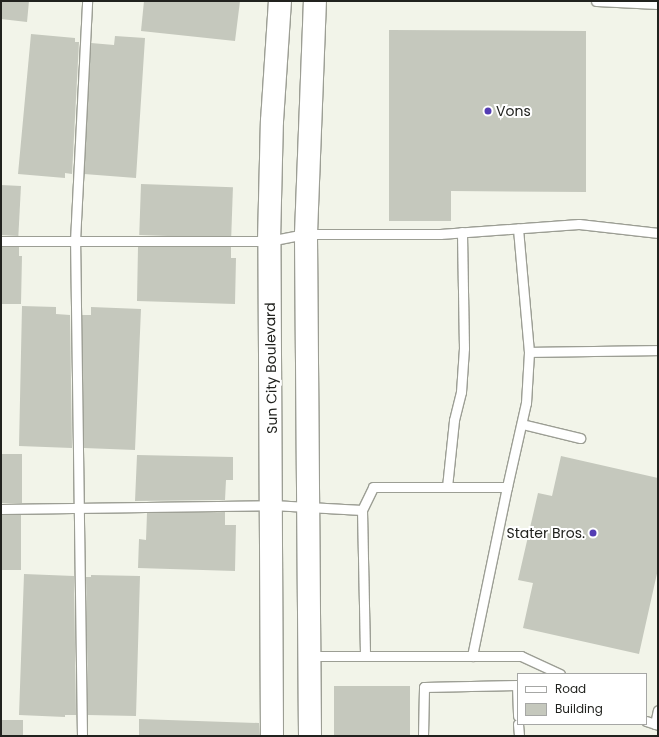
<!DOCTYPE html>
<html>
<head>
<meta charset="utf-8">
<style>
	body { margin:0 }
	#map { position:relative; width:659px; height:737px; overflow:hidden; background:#f2f4e9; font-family:Poppins,sans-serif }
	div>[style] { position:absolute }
	.building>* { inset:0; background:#c5c8bd; transform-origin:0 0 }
	.roads { filter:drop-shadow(1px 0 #9c9e94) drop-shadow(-1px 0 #9c9e94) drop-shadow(0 1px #9c9e94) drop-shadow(0 -1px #9c9e94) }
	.lane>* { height:9px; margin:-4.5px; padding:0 4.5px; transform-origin:4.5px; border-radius:4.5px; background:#fff }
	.secondary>* { height:22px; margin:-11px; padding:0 11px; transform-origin:11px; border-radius:11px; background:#fff }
	.dots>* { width:11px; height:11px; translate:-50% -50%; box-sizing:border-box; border:2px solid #fff; border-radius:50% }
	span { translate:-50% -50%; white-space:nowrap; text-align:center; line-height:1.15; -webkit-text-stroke:4px #fff; paint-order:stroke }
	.poi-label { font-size:14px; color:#21221e }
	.left { translate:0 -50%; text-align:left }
	.right { translate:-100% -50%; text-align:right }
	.street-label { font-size:14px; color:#21221e }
	.frame { position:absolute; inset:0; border:2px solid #21221e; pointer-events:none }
	.legend { position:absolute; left:517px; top:673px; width:130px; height:52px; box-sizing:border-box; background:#fff; border:1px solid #a6a7a5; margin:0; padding:5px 7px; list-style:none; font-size:12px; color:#21221e }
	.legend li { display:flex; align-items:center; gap:8px; height:20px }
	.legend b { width:20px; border:1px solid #a6a7a5 }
</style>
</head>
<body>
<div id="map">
	<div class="building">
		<i style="clip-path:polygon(1px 1px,29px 1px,27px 22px,1px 19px)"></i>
		<i style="clip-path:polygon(144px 1px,240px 1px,235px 41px,141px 31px)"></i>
		<i style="clip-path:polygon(389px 30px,586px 31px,586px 192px,451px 191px,451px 221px,389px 221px)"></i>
		<i style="clip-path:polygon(31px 34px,75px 38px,75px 42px,79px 42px,72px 174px,65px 173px,65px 178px,18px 174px)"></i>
		<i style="clip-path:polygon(115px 36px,145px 38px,136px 178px,84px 174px,91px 43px,114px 45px)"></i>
		<i style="left:141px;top:184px;width:92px;height:51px;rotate:2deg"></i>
		<i style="left:1px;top:185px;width:20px;height:50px;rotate:3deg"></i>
		<i style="clip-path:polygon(1px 247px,19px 247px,19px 256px,22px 256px,21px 304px,1px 304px)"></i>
		<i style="clip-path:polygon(138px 247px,231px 247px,231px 258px,236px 258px,235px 304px,137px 301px)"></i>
		<i style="clip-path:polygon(22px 306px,56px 307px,56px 314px,70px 315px,72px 448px,19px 446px)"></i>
		<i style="clip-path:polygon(91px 307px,141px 309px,135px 450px,84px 448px,82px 315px,91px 315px)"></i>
		<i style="left:1px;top:454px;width:21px;height:49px"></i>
		<i style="clip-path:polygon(137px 455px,233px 457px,233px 480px,226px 480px,225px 500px,135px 501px)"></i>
		<i style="clip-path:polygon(561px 456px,658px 478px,658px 569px,639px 654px,523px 628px,533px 583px,518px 580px,538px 493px,552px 496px)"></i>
		<i style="clip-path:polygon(225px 512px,225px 525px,236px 525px,235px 571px,138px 568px,139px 539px,146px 540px,147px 513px)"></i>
		<i style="left:1px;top:515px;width:20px;height:55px"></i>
		<i style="clip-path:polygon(24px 574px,74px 576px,76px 715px,65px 715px,65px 717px,19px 715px)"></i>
		<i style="clip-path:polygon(91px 575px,140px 576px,136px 716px,88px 715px,86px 577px,91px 577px)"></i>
		<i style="left:334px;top:686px;width:76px;height:50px"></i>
		<i style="clip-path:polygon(139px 719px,259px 723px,260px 736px,139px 736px)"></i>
		<i style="left:1px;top:720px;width:22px;height:16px"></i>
	</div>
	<div class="roads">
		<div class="lane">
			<i style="left:596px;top:1px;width:62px;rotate:2.8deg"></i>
			<i style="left:1px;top:241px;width:268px"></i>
			<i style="left:269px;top:241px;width:38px;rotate:-11deg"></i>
			<i style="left:306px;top:234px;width:134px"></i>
			<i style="left:440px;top:234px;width:139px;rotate:-4.1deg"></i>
			<i style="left:579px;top:224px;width:80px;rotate:6.5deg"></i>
			<i style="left:529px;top:352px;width:129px;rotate:-0.9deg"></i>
			<i style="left:522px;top:424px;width:60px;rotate:13.6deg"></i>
			<i style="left:447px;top:487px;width:67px;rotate:-84deg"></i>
			<i style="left:454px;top:420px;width:29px;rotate:-76deg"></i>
			<i style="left:461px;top:392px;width:44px;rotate:-86.1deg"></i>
			<i style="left:464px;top:348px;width:116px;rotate:-91deg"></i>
			<i style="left:1px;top:509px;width:271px;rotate:-0.8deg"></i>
			<i style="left:272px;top:505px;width:90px;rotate:3.2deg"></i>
			<i style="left:362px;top:510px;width:25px;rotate:-64deg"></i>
			<i style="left:373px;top:487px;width:134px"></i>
			<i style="left:507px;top:487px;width:86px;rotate:-77.3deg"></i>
			<i style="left:526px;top:403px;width:51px;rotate:-86.6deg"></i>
			<i style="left:529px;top:352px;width:124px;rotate:-95.1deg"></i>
			<i style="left:362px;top:510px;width:146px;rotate:88.8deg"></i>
			<i style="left:309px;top:656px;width:212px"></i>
			<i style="left:521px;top:656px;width:43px;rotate:24.8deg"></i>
			<i style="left:472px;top:656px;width:173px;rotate:-78.3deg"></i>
			<i style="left:646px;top:721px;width:13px;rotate:18deg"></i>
			<i style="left:518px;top:724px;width:12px;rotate:85deg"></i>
			<i style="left:655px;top:724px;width:14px;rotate:-78deg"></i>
			<i style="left:82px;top:736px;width:495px;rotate:-90.8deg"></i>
			<i style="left:75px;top:241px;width:240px;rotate:-87.1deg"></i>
			<i style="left:423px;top:736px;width:49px;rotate:-88.8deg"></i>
			<i style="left:424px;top:687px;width:93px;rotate:-1.2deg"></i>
			<i style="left:517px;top:685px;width:31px;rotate:88deg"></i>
		</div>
		<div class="secondary">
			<i style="left:272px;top:736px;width:495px;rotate:-90.3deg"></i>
			<i style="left:269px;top:241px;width:120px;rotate:-88.6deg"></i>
			<i style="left:272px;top:121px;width:120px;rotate:-86.2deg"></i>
			<i style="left:310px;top:736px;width:502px;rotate:-90.46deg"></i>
			<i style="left:306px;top:234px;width:233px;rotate:-87.8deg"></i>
		</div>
	</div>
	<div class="dots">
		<i style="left:488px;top:111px;background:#543db4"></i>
		<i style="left:593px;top:533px;background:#543db4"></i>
	</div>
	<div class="poi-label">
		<span class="left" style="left:496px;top:111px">Vons</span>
		<span class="right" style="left:585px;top:533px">Stater Bros.</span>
	</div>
	<div class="street-label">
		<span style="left:271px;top:368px;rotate:-91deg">Sun City Boulevard</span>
	</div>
	<div class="frame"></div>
	<ul class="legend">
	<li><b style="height:5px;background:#fff"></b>Road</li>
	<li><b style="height:11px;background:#c5c8bd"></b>Building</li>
	</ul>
</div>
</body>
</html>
